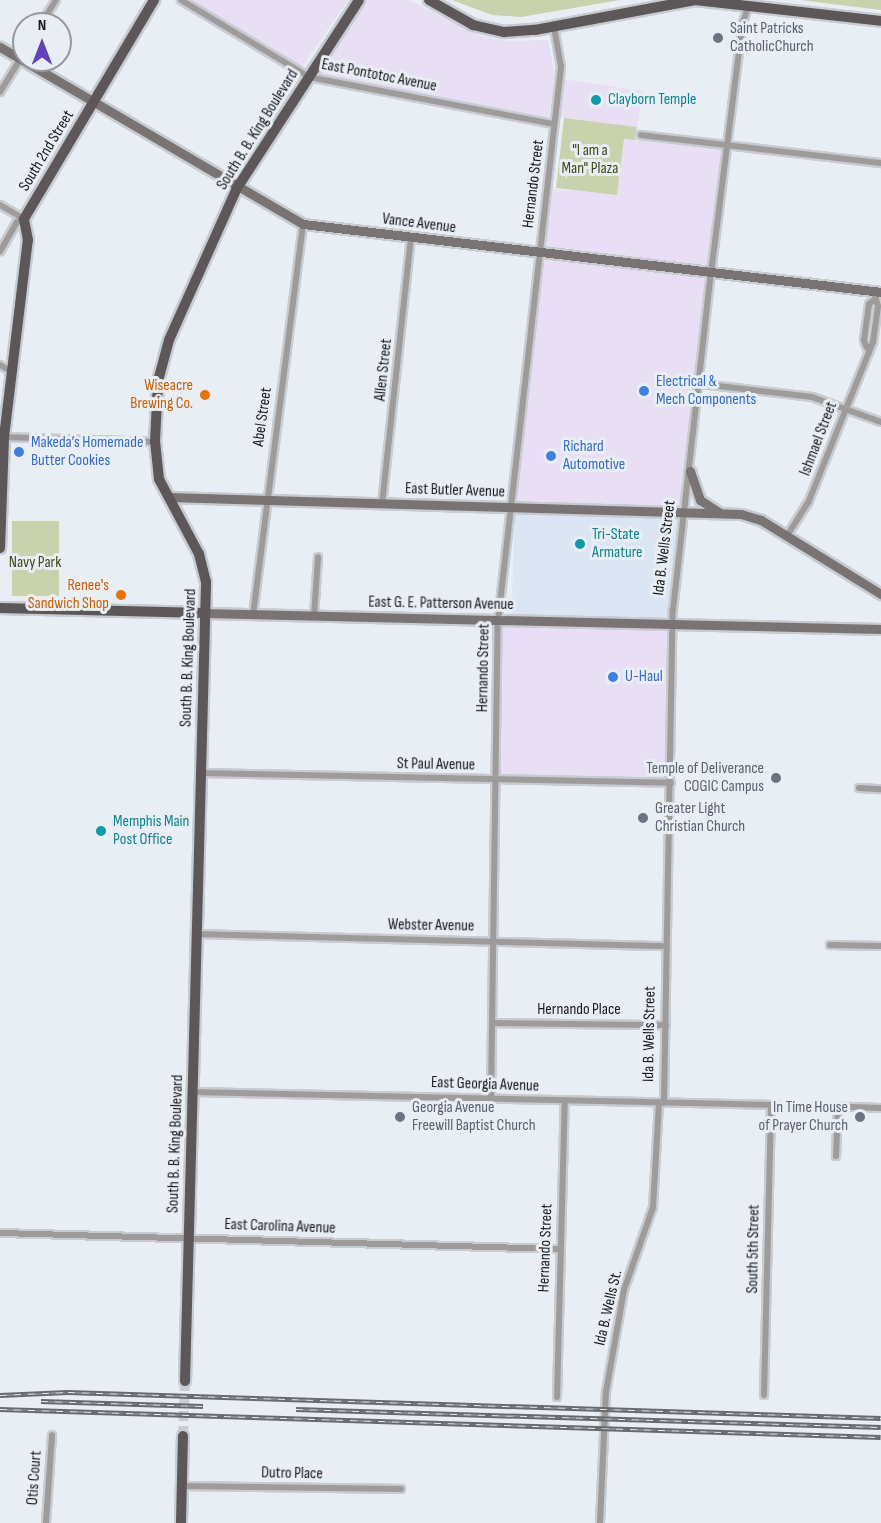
<!DOCTYPE html>
<html>
<head>
<meta charset="utf-8">
<style>
	body { margin:0 }
	#map { position:relative; width:881px; height:1523px; overflow:hidden; background:#e9eef5; font-family:"Sofia Sans Condensed",sans-serif }
	div>[style] { position:absolute }
	.commercial>* { inset:0; background:#e8dff5; transform-origin:0 0 }
	.built>* { inset:0; background:#dce5f3; transform-origin:0 0 }
	.green>* { inset:0; background:#c8d2ac; transform-origin:0 0 }
	.street-tunnel>* { height:6px; margin-top:-3px; transform-origin:0; background:repeating-linear-gradient(90deg,#caced4 0 6px,transparent 0 9px) }
	.primary-tunnel>* { height:10px; margin-top:-5px; transform-origin:0; background:repeating-linear-gradient(90deg,#caced4 0 10px,transparent 0 15px) }
	.roads { filter:drop-shadow(2px 0 #c7ccd2) drop-shadow(-2px 0 #c7ccd2) drop-shadow(0 2px #c7ccd2) drop-shadow(0 -2px #c7ccd2) }
	.street>* { height:6px; margin:-3px; padding:0 3px; transform-origin:3px; border-radius:3px; background:#9f9b9b }
	.secondary>* { height:9px; margin:-4.5px; padding:0 4.5px; transform-origin:4.5px; border-radius:4.5px; background:#797374 }
	.primary>* { height:10px; margin:-5px; padding:0 5px; transform-origin:5px; border-radius:5px; background:#5e5759 }
	.rail>* { height:4.5px; margin-top:-2.25px; transform-origin:0; background:repeating-linear-gradient(90deg,#e9eef5 0 7px,#66696d 0 14px); box-sizing:border-box; border-block:2px solid #66696d }
	.dots>* { width:16px; height:16px; translate:-50% -50%; box-sizing:border-box; border:3px solid #e9eef5; border-radius:50% }
	span { translate:-50% -50%; white-space:nowrap; text-align:center; line-height:1.15; -webkit-text-stroke:6px #e9eef5; paint-order:stroke }
	.worship-label { font-size:16px; color:#5b616d }
	.left { translate:0 -50%; text-align:left }
	.right { translate:-100% -50%; text-align:right }
	.street-label { font-size:16px; color:#17181b }
	.culture-label { font-size:16px; color:#0d838f }
	.park-label { font-size:16px; color:#404a14 }
	.shop-label { font-size:16px; color:#366cbe }
	.food-label { font-size:16px; color:#c56008 }
	.north { position:absolute; left:12px; top:12px; width:60px; height:60px; box-sizing:border-box; background:#e9eef5; border:2px solid #95989e; border-radius:50%; rotate:0deg; font-size:16px; font-weight:700; line-height:24px; text-align:center; color:#17181b }
	.north::after { content:''; display:block; margin:auto; width:21px; height:27px; background:#6242bb; clip-path:polygon(50% 0,100% 100%,50% 72%,0 100%) }
</style>
</head>
<body>
<div id="map">
	<div class="commercial">
		<i style="clip-path:polygon(190px 0,348px 0,302px 67px)"></i>
		<i style="clip-path:polygon(367px 0,409px 0,477px 35px,509px 41px,548px 40px,555px 73px,549px 118px,319px 76px)"></i>
		<i style="clip-path:polygon(562px 79px,643px 91px,637px 127px,564px 118px,557px 113px)"></i>
		<i style="clip-path:polygon(642px 137px,724px 146px,709px 271px,544px 249px,552px 189px,616px 194px,624px 139px)"></i>
		<i style="left:543px;top:257px;width:166px;height:249px;rotate:7deg"></i>
		<i style="left:502px;top:626px;width:167px;height:151px;rotate:1deg"></i>
	</div>
	<div class="built">
		<i style="left:515px;top:511px;width:166px;height:107px;rotate:2deg"></i>
	</div>
	<div class="green">
		<i style="clip-path:polygon(452px 0,620px 0,521px 17px,492px 15px)"></i>
		<i style="clip-path:polygon(800px 0,881px 0,881px 10px)"></i>
		<i style="clip-path:polygon(564px 118px,637px 127px,635px 140px,624px 139px,617px 195px,556px 188px)"></i>
		<i style="left:12px;top:521px;width:47px;height:75px"></i>
	</div>
	<div class="street-tunnel">
		<i style="left:776px;top:1105px;width:48px;rotate:1.2deg"></i>
	</div>
	<div class="primary-tunnel">
		<i style="left:183px;top:1436px;width:55px;rotate:-87.9deg"></i>
	</div>
	<div class="roads">
		<div class="street">
			<i style="left:181px;top:0;width:149px;rotate:31deg"></i>
			<i style="left:309px;top:77px;width:249px;rotate:10.9deg"></i>
			<i style="left:41px;top:24px;width:28px;rotate:-58deg"></i>
			<i style="left:0;top:92px;width:46px;rotate:-58.4deg"></i>
			<i style="left:641px;top:135px;width:242px;rotate:6.7deg"></i>
			<i style="left:0;top:205px;width:28px;rotate:30deg"></i>
			<i style="left:24px;top:219px;width:8px;rotate:157deg"></i>
			<i style="left:17px;top:222px;width:34px;rotate:120deg"></i>
			<i style="left:867px;top:348px;width:9px;rotate:-111deg"></i>
			<i style="left:864px;top:340px;width:36px;rotate:-82deg"></i>
			<i style="left:869px;top:304px;width:6px;rotate:-39deg"></i>
			<i style="left:0;top:365px;width:13px;rotate:29deg"></i>
			<i style="left:701px;top:384px;width:112px;rotate:6.7deg"></i>
			<i style="left:812px;top:397px;width:73px;rotate:19.9deg"></i>
			<i style="left:4px;top:437px;width:151px;rotate:1.9deg"></i>
			<i style="left:382px;top:504px;width:267px;rotate:-83.8deg"></i>
			<i style="left:787px;top:536px;width:39px;rotate:-58deg"></i>
			<i style="left:808px;top:503px;width:174px;rotate:-68deg"></i>
			<i style="left:873px;top:342px;width:36px;rotate:-82deg"></i>
			<i style="left:878px;top:306px;width:15px;rotate:-106deg"></i>
			<i style="left:253px;top:615px;width:394px;rotate:-82.7deg"></i>
			<i style="left:314px;top:616px;width:59px;rotate:-86.1deg"></i>
			<i style="left:201px;top:773px;width:470px;rotate:1.2deg"></i>
			<i style="left:859px;top:788px;width:22px;rotate:3deg"></i>
			<i style="left:195px;top:934px;width:472px;rotate:1.5deg"></i>
			<i style="left:830px;top:945px;width:51px;rotate:1.1deg"></i>
			<i style="left:492px;top:1023px;width:174px;rotate:0.7deg"></i>
			<i style="left:193px;top:1092px;width:583px;rotate:1.28deg"></i>
			<i style="left:491px;top:1098px;width:477px;rotate:-89.2deg"></i>
			<i style="left:498px;top:621px;width:558px;rotate:-83.51deg"></i>
			<i style="left:561px;top:67px;width:41px;rotate:-99.9deg"></i>
			<i style="left:664px;top:1103px;width:493px;rotate:-89deg"></i>
			<i style="left:673px;top:610px;width:339px;rotate:-83.6deg"></i>
			<i style="left:711px;top:273px;width:249px;rotate:-82.8deg"></i>
			<i style="left:742px;top:26px;width:21px;rotate:-73deg"></i>
			<i style="left:824px;top:1106px;width:57px;rotate:2deg"></i>
			<i style="left:836px;top:1156px;width:50px;rotate:-87.7deg"></i>
			<i style="left:0;top:1233px;width:559px;rotate:1.64deg"></i>
			<i style="left:764px;top:1395px;width:290px;rotate:-88.6deg"></i>
			<i style="left:557px;top:1397px;width:296px;rotate:-88.5deg"></i>
			<i style="left:183px;top:1486px;width:218px;rotate:0.8deg"></i>
			<i style="left:46px;top:1523px;width:88px;rotate:-86.1deg"></i>
			<i style="left:600px;top:1523px;width:131px;rotate:-87.4deg"></i>
			<i style="left:606px;top:1392px;width:104px;rotate:-80deg"></i>
			<i style="left:624px;top:1290px;width:88px;rotate:-70.7deg"></i>
			<i style="left:653px;top:1207px;width:105px;rotate:-86.7deg"></i>
		</div>
		<div class="secondary">
			<i style="left:0;top:47px;width:351px;rotate:30.3deg"></i>
			<i style="left:303px;top:224px;width:582px;rotate:6.71deg"></i>
			<i style="left:690px;top:471px;width:31px;rotate:71deg"></i>
			<i style="left:700px;top:500px;width:24px;rotate:33deg"></i>
			<i style="left:168px;top:497px;width:573px;rotate:1.7deg"></i>
			<i style="left:741px;top:514px;width:21px;rotate:17deg"></i>
			<i style="left:761px;top:520px;width:141px;rotate:31.7deg"></i>
			<i style="left:205px;top:613px;width:676px;rotate:1.36deg"></i>
		</div>
		<div class="primary">
			<i style="left:429px;top:0;width:51px;rotate:29.6deg"></i>
			<i style="left:473px;top:25px;width:32px;rotate:13deg"></i>
			<i style="left:504px;top:32px;width:31px;rotate:-4deg"></i>
			<i style="left:535px;top:30px;width:163px;rotate:-10.6deg"></i>
			<i style="left:695px;top:0;width:187px;rotate:6.4deg"></i>
			<i style="left:0;top:548px;width:111px;rotate:-87.9deg"></i>
			<i style="left:4px;top:437px;width:198px;rotate:-83.1deg"></i>
			<i style="left:28px;top:240px;width:21px;rotate:-101deg"></i>
			<i style="left:24px;top:219px;width:255px;rotate:-59.3deg"></i>
			<i style="left:0;top:608px;width:205px;rotate:1.4deg"></i>
			<i style="left:185px;top:1381px;width:799px;rotate:-88.49deg"></i>
			<i style="left:206px;top:582px;width:29px;rotate:-104deg"></i>
			<i style="left:199px;top:554px;width:85px;rotate:-118.1deg"></i>
			<i style="left:159px;top:479px;width:37px;rotate:-96deg"></i>
			<i style="left:155px;top:442px;width:61px;rotate:-87.2deg"></i>
			<i style="left:158px;top:381px;width:42px;rotate:-75deg"></i>
			<i style="left:169px;top:340px;width:167px;rotate:-65.9deg"></i>
			<i style="left:237px;top:188px;width:224px;rotate:-57deg"></i>
			<i style="left:181px;top:1523px;width:87px;rotate:-88.7deg"></i>
		</div>
	</div>
	<div class="rail">
		<i style="left:0;top:1395px;width:68px;rotate:-2.5deg"></i>
		<i style="left:68px;top:1392px;width:813px;rotate:1.83deg"></i>
		<i style="left:41px;top:1401px;width:162px;rotate:1.8deg"></i>
		<i style="left:0;top:1409px;width:881px;rotate:1.82deg"></i>
		<i style="left:296px;top:1409px;width:585px;rotate:1.76deg"></i>
	</div>
	<div class="dots">
		<i style="left:718px;top:38px;background:#6b7280"></i>
		<i style="left:596px;top:100px;background:#0f9aa8"></i>
		<i style="left:644px;top:391px;background:#3f7fe0"></i>
		<i style="left:205px;top:395px;background:#e8710a"></i>
		<i style="left:19px;top:452px;background:#3f7fe0"></i>
		<i style="left:551px;top:456px;background:#3f7fe0"></i>
		<i style="left:580px;top:544px;background:#0f9aa8"></i>
		<i style="left:121px;top:595px;background:#e8710a"></i>
		<i style="left:613px;top:677px;background:#3f7fe0"></i>
		<i style="left:776px;top:778px;background:#6b7280"></i>
		<i style="left:643px;top:818px;background:#6b7280"></i>
		<i style="left:101px;top:831px;background:#0f9aa8"></i>
		<i style="left:400px;top:1117px;background:#6b7280"></i>
		<i style="left:860px;top:1117px;background:#6b7280"></i>
	</div>
	<div class="worship-label">
		<span class="left" style="left:730px;top:38px">Saint Patricks<br>CatholicChurch</span>
		<span class="right" style="left:764px;top:778px">Temple of Deliverance<br>COGIC Campus</span>
		<span class="left" style="left:655px;top:818px">Greater Light<br>Christian Church</span>
		<span class="left" style="left:412px;top:1117px">Georgia Avenue<br>Freewill Baptist Church</span>
		<span class="right" style="left:848px;top:1117px">In Time House<br>of Prayer Church</span>
	</div>
	<div class="street-label">
		<span style="left:379px;top:76px;rotate:11deg">East Pontotoc Avenue</span>
		<span style="left:258px;top:130px;rotate:-58deg">South B. B. King Boulevard</span>
		<span style="left:47px;top:151px;rotate:-59deg">South 2nd Street</span>
		<span style="left:534px;top:184px;rotate:-83deg">Hernando Street</span>
		<span style="left:419px;top:224px;rotate:7deg">Vance Avenue</span>
		<span style="left:384px;top:370px;rotate:-84deg">Allen Street</span>
		<span style="left:263px;top:417px;rotate:-82deg">Abel Street</span>
		<span style="left:819px;top:439px;rotate:-69deg">Ishmael Street</span>
		<span style="left:455px;top:491px;rotate:2deg">East Butler Avenue</span>
		<span style="left:665px;top:548px;rotate:-83deg">Ida B. Wells Street</span>
		<span style="left:441px;top:604px;rotate:1deg">East G. E. Patterson Avenue</span>
		<span style="left:189px;top:658px;rotate:-88deg">South B. B. King Boulevard</span>
		<span style="left:484px;top:668px;rotate:-89deg">Hernando Street</span>
		<span style="left:436px;top:765px;rotate:1deg">St Paul Avenue</span>
		<span style="left:431px;top:926px;rotate:1deg">Webster Avenue</span>
		<span style="left:579px;top:1010px">Hernando Place</span>
		<span style="left:650px;top:1034px;rotate:-89deg">Ida B. Wells Street</span>
		<span style="left:485px;top:1085px;rotate:2deg">East Georgia Avenue</span>
		<span style="left:176px;top:1144px;rotate:-88deg">South B. B. King Boulevard</span>
		<span style="left:280px;top:1227px;rotate:2deg">East Carolina Avenue</span>
		<span style="left:546px;top:1248px;rotate:-88deg">Hernando Street</span>
		<span style="left:754px;top:1249px;rotate:-89deg">South 5th Street</span>
		<span style="left:609px;top:1308px;rotate:-77deg">Ida B. Wells St.</span>
		<span style="left:292px;top:1474px;rotate:1deg">Dutro Place</span>
		<span style="left:35px;top:1478px;rotate:-86deg">Otis Court</span>
	</div>
	<div class="culture-label">
		<span class="left" style="left:608px;top:100px">Clayborn Temple</span>
		<span class="left" style="left:592px;top:544px">Tri-State<br>Armature</span>
		<span class="left" style="left:113px;top:831px">Memphis Main<br>Post Office</span>
	</div>
	<div class="park-label">
		<span style="left:590px;top:160px">"I am a<br>Man" Plaza</span>
		<span style="left:35px;top:563px">Navy Park</span>
	</div>
	<div class="shop-label">
		<span class="left" style="left:656px;top:391px">Electrical &amp;<br>Mech Components</span>
		<span class="left" style="left:31px;top:452px">Makeda’s Homemade<br>Butter Cookies</span>
		<span class="left" style="left:563px;top:456px">Richard<br>Automotive</span>
		<span class="left" style="left:625px;top:677px">U-Haul</span>
	</div>
	<div class="food-label">
		<span class="right" style="left:193px;top:395px">Wiseacre<br>Brewing Co.</span>
		<span class="right" style="left:109px;top:595px">Renee's<br>Sandwich Shop</span>
	</div>
	<div class="north">N</div>
</div>
</body>
</html>
